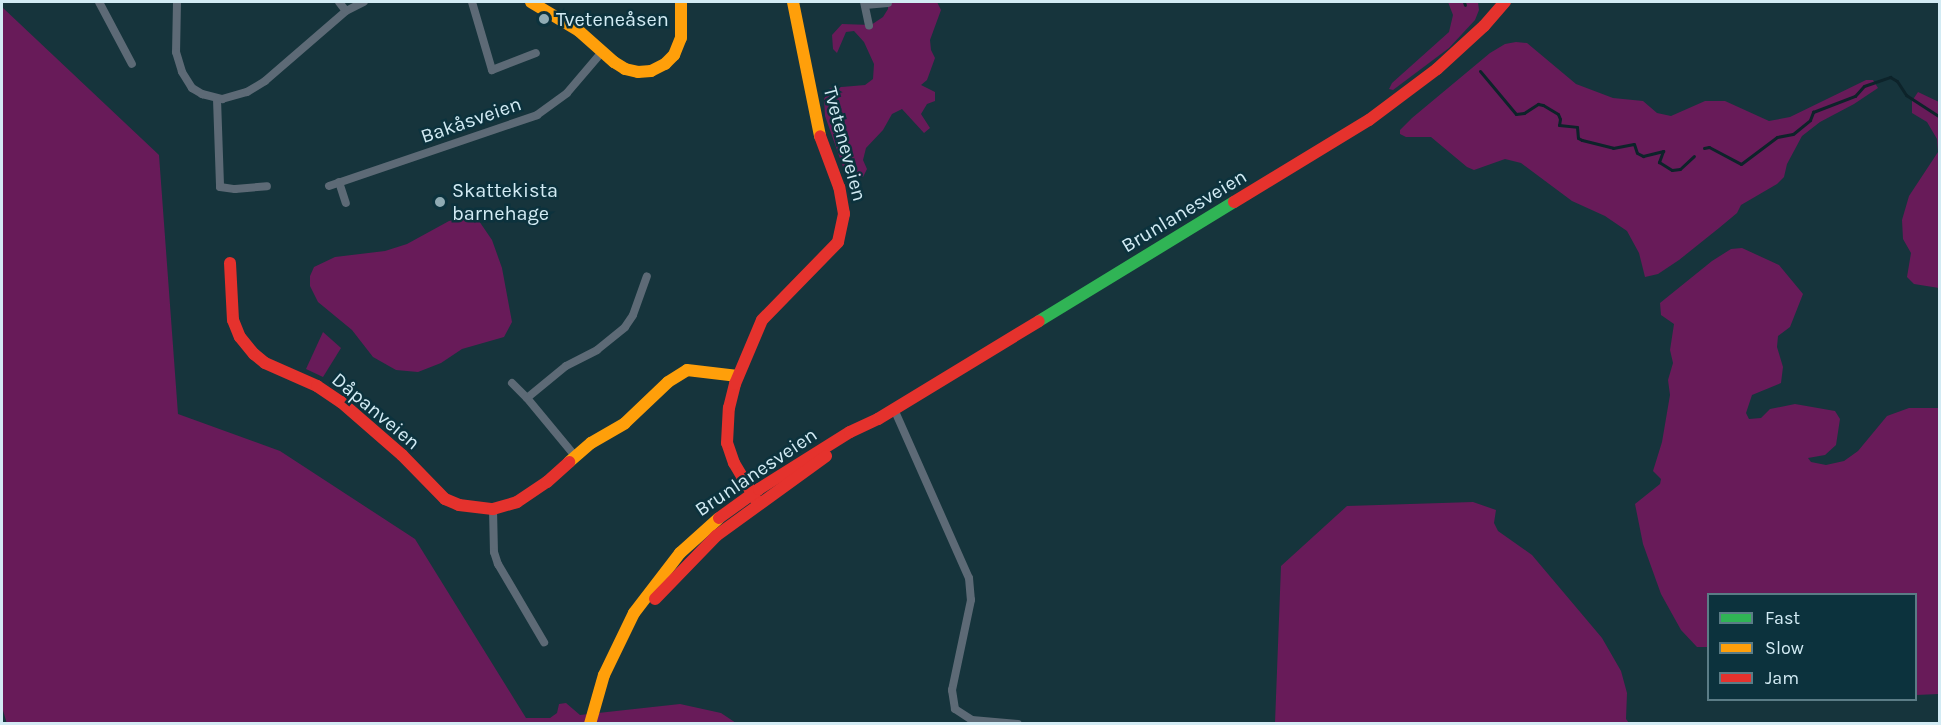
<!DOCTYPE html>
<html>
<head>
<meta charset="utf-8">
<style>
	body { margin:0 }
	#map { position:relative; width:1941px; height:725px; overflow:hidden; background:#16343c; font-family:Karla,sans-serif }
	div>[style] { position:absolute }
	.green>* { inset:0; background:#681b59 }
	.stream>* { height:3px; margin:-1.5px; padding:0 1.5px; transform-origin:1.5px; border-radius:1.5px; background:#0d232a }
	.street>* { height:8px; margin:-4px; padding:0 4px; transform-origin:4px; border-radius:4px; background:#5d6a76 }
	.fast>* { height:12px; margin:-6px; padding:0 6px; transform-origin:6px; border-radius:6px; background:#30b455 }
	.slow>* { height:12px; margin:-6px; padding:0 6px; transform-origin:6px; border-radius:6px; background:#ff9f0a }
	.jam>* { height:12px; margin:-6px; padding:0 6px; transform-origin:6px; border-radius:6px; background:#e5322d }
	.dots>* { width:16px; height:16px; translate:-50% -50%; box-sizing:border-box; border:3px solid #0c323d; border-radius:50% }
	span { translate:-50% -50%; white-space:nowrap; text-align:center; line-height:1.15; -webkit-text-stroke:5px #0c323d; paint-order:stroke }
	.poi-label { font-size:20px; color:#d2ebf4 }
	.left { translate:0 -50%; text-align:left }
	.street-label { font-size:20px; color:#d2ebf4 }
	.frame { position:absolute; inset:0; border:3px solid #d2ebf4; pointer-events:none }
	.legend { position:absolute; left:1707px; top:593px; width:210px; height:108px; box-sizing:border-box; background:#0c323d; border:2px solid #5b7c86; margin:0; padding:8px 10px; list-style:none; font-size:18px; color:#d2ebf4 }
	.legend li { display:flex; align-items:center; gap:12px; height:30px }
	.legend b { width:30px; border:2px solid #5b7c86 }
</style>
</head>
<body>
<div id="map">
	<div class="green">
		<i style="clip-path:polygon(888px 2px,937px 2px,941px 10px,930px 40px,931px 50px,935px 58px,927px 80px,921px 85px,935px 92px,935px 101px,927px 104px,921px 114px,930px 128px,924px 133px,902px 109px,892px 114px,883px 130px,866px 148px,863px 160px,867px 169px,863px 177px,852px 177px,843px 167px,825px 116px,824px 99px,830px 88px,865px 85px,873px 79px,874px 64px,864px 42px,854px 31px,846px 32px,837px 53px,833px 49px,832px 35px,842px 24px,871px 25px,883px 17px,888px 9px)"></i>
		<i style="clip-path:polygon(1448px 2px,1478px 2px,1479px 10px,1475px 20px,1449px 48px,1393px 90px,1389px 89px,1392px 83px,1449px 32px,1453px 15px)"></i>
		<i style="clip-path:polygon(2px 7px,159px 155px,178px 414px,280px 451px,415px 539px,526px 718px,550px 718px,557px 713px,559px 704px,566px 703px,580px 715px,680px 704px,721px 713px,736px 723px,7px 724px,2px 707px)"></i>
		<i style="clip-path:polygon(1516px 42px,1527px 43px,1576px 84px,1613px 98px,1643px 101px,1657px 113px,1671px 116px,1705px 101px,1725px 101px,1769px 121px,1790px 117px,1866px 80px,1873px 80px,1878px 88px,1854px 104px,1820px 122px,1802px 136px,1787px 164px,1784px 177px,1777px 184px,1741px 205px,1737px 213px,1719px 228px,1679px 260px,1658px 274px,1645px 277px,1639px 253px,1627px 231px,1605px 216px,1572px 201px,1521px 163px,1505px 159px,1474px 170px,1467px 167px,1431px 137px,1406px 137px,1400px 134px,1400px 130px,1412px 118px,1490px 53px,1505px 44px)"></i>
		<i style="clip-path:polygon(1918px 92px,1939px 102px,1939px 288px,1914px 284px,1907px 277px,1911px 253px,1903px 239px,1902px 220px,1909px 196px,1938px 152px,1937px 139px,1927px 122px,1912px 113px,1912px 101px)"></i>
		<i style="clip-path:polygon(466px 218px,479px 221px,492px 240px,502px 268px,512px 322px,504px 337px,462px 349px,441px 363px,418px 372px,396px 370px,373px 357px,352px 330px,318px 302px,310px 286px,310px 276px,314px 267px,335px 257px,385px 251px,407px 244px,449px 221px)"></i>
		<i style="clip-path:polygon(1742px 248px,1779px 265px,1803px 294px,1790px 327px,1778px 336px,1777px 347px,1783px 367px,1781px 383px,1752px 395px,1746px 413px,1749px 419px,1761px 418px,1770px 409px,1795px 404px,1835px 411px,1840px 419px,1836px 445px,1825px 455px,1808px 458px,1811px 462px,1826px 465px,1844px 461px,1858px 451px,1887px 416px,1909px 408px,1939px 408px,1939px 694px,1916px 695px,1916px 594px,1708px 594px,1708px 647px,1697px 647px,1681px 630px,1661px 594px,1643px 544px,1635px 504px,1660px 484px,1661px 479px,1653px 471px,1662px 442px,1670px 395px,1668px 380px,1673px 363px,1670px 350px,1674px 324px,1661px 315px,1660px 303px,1712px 261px,1731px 249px)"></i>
		<i style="clip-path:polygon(323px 332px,341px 348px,323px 377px,306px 369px)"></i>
		<i style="clip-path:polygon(1473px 502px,1496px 510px,1494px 523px,1498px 531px,1532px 555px,1602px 638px,1621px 671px,1627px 693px,1626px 719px,1629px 723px,1275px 723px,1281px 566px,1347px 506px)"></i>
	</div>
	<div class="stream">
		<i style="left:1464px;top:2px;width:3px;rotate:72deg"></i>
		<i style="left:1480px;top:71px;width:56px;rotate:50.1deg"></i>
		<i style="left:1516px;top:114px;width:8px;rotate:-7deg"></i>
		<i style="left:1524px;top:113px;width:17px;rotate:-33deg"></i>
		<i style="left:1538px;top:104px;width:5px;rotate:11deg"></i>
		<i style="left:1543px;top:105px;width:17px;rotate:31deg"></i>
		<i style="left:1558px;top:114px;width:5px;rotate:68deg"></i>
		<i style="left:1560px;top:119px;width:6px;rotate:99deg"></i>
		<i style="left:1559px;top:125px;width:18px;rotate:6deg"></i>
		<i style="left:1577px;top:127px;width:11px;rotate:85deg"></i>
		<i style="left:1578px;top:138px;width:4px;rotate:27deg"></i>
		<i style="left:1582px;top:140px;width:32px;rotate:14deg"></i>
		<i style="left:1613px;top:148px;width:21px;rotate:-11deg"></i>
		<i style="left:1634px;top:144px;width:9px;rotate:72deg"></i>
		<i style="left:1637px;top:153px;width:7px;rotate:27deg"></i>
		<i style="left:1643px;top:156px;width:21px;rotate:-14deg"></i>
		<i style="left:1663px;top:151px;width:12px;rotate:110deg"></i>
		<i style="left:1659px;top:162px;width:15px;rotate:32deg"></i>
		<i style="left:1672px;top:170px;width:8px;rotate:-7deg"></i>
		<i style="left:1680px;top:169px;width:19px;rotate:-43deg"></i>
		<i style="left:1704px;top:148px;width:5px;rotate:-11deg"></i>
		<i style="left:1709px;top:147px;width:36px;rotate:28deg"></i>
		<i style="left:1741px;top:164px;width:45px;rotate:-36.9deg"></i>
		<i style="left:1777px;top:137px;width:16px;rotate:-11deg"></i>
		<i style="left:1793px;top:134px;width:22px;rotate:-39deg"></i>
		<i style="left:1810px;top:120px;width:9px;rotate:-69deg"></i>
		<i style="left:1813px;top:112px;width:45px;rotate:-20.9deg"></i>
		<i style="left:1855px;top:96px;width:13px;rotate:-48deg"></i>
		<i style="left:1864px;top:86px;width:28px;rotate:-19deg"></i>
		<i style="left:1890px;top:77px;width:8px;rotate:30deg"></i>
		<i style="left:1897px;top:81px;width:17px;rotate:57deg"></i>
		<i style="left:1906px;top:95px;width:40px;rotate:32.9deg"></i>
	</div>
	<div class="street">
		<i style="left:99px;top:2px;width:70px;rotate:62deg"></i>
		<i style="left:177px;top:2px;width:50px;rotate:91.1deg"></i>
		<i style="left:176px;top:52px;width:21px;rotate:73deg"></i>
		<i style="left:182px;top:72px;width:19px;rotate:58deg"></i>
		<i style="left:192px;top:88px;width:12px;rotate:31deg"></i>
		<i style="left:202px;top:94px;width:21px;rotate:14deg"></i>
		<i style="left:222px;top:99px;width:26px;rotate:-16deg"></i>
		<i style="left:247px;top:92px;width:21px;rotate:-31deg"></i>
		<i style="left:265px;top:81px;width:107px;rotate:-40.8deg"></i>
		<i style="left:346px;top:11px;width:20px;rotate:-27deg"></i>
		<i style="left:339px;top:2px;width:11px;rotate:52deg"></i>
		<i style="left:472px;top:2px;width:71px;rotate:73.6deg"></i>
		<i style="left:492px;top:70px;width:47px;rotate:-21.1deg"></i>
		<i style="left:864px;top:2px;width:24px;rotate:78deg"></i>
		<i style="left:865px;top:5px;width:23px;rotate:-5deg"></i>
		<i style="left:217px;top:99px;width:88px;rotate:88deg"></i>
		<i style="left:220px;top:187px;width:15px;rotate:8deg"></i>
		<i style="left:235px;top:189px;width:32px;rotate:-5deg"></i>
		<i style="left:339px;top:182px;width:22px;rotate:72deg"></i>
		<i style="left:329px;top:186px;width:220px;rotate:-18.8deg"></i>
		<i style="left:537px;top:115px;width:37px;rotate:-36deg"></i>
		<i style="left:567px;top:93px;width:54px;rotate:-49.5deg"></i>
		<i style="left:512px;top:383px;width:21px;rotate:45deg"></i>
		<i style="left:527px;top:398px;width:75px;rotate:50.4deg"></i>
		<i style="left:527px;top:398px;width:50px;rotate:-39.4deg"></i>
		<i style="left:566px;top:366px;width:35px;rotate:-27deg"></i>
		<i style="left:597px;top:350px;width:36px;rotate:-39deg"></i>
		<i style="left:625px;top:327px;width:14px;rotate:-56deg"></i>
		<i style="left:633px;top:315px;width:41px;rotate:-70.3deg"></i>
		<i style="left:894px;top:409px;width:185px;rotate:66.1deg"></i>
		<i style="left:969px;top:578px;width:22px;rotate:85deg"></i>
		<i style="left:971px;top:600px;width:92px;rotate:101.9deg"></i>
		<i style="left:952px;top:690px;width:19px;rotate:81deg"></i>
		<i style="left:955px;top:709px;width:20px;rotate:33deg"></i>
		<i style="left:972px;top:720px;width:46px;rotate:5deg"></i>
		<i style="left:493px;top:509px;width:43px;rotate:88.7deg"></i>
		<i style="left:494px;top:552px;width:13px;rotate:72deg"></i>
		<i style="left:498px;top:564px;width:91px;rotate:59.5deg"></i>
	</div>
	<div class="fast">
		<i style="left:1039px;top:321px;width:228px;rotate:-31.4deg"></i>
	</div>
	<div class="slow">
		<i style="left:531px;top:2px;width:56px;rotate:31.1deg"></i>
		<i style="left:579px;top:31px;width:47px;rotate:41.5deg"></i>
		<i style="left:614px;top:62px;width:13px;rotate:32deg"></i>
		<i style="left:625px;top:69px;width:13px;rotate:13deg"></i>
		<i style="left:638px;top:72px;width:13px;rotate:-4deg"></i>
		<i style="left:651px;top:71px;width:16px;rotate:-27deg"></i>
		<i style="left:665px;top:64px;width:13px;rotate:-45deg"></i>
		<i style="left:674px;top:55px;width:18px;rotate:-68deg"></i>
		<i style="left:681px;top:38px;width:36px;rotate:-90deg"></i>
		<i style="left:793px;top:2px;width:137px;rotate:78.6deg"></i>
		<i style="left:569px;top:462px;width:29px;rotate:-41deg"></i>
		<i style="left:591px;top:443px;width:39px;rotate:-30deg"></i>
		<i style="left:625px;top:423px;width:59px;rotate:-43.6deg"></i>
		<i style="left:668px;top:382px;width:22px;rotate:-32deg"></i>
		<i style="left:687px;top:370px;width:51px;rotate:6.7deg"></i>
		<i style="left:590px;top:724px;width:51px;rotate:-74.1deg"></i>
		<i style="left:604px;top:675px;width:69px;rotate:-64.2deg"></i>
		<i style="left:634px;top:613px;width:76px;rotate:-52.5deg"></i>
		<i style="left:680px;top:553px;width:52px;rotate:-41.9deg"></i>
	</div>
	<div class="jam">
		<i style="left:1234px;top:202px;width:158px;rotate:-31.3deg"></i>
		<i style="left:1369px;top:120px;width:85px;rotate:-36.9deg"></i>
		<i style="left:1437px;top:69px;width:64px;rotate:-42.5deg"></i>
		<i style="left:1484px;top:26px;width:32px;rotate:-49deg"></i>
		<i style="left:230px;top:263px;width:57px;rotate:87deg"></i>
		<i style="left:233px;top:320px;width:18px;rotate:68deg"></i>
		<i style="left:240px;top:337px;width:22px;rotate:51deg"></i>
		<i style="left:254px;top:354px;width:14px;rotate:39deg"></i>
		<i style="left:265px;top:363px;width:57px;rotate:23.9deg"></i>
		<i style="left:317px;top:386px;width:29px;rotate:34deg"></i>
		<i style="left:341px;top:402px;width:81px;rotate:41deg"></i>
		<i style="left:402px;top:455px;width:62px;rotate:45.7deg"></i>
		<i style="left:445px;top:499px;width:15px;rotate:23deg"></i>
		<i style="left:459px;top:505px;width:34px;rotate:7deg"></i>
		<i style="left:493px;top:509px;width:25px;rotate:-16deg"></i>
		<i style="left:517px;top:502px;width:36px;rotate:-34deg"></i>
		<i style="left:547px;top:482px;width:30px;rotate:-42deg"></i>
		<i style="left:756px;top:500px;width:43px;rotate:-120.7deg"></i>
		<i style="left:734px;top:463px;width:21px;rotate:-109deg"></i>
		<i style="left:727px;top:443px;width:35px;rotate:-87deg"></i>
		<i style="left:729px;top:408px;width:25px;rotate:-76deg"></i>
		<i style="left:735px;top:384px;width:69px;rotate:-67.1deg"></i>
		<i style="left:762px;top:320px;width:109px;rotate:-45.7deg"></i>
		<i style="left:838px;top:242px;width:29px;rotate:-78deg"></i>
		<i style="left:844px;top:214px;width:27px;rotate:-100deg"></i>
		<i style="left:839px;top:187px;width:54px;rotate:-110.4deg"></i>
		<i style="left:719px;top:518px;width:49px;rotate:-35.9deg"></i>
		<i style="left:759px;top:489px;width:107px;rotate:-32.1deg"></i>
		<i style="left:850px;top:432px;width:31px;rotate:-25deg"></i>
		<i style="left:878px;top:419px;width:188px;rotate:-31.3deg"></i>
		<i style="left:655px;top:599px;width:88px;rotate:-45.9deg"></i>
		<i style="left:716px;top:536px;width:136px;rotate:-36deg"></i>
	</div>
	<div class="dots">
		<i style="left:544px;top:19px;background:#90abb4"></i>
		<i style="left:440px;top:202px;background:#90abb4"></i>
	</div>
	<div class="poi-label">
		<span class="left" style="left:556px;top:19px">Tveteneåsen</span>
		<span class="left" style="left:452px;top:202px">Skattekista<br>barnehage</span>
	</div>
	<div class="street-label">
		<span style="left:471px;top:120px;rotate:-19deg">Bakåsveien</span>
		<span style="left:845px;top:144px;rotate:75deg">Tveteneveien</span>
		<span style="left:1184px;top:211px;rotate:-31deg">Brunlanesveien</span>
		<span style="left:376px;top:411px;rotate:40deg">Dåpanveien</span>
		<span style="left:756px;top:472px;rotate:-34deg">Brunlanesveien</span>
	</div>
	<div class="frame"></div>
	<ul class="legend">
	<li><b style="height:8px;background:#30b455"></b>Fast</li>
	<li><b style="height:8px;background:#ff9f0a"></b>Slow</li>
	<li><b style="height:8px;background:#e5322d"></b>Jam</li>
	</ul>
</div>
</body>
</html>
